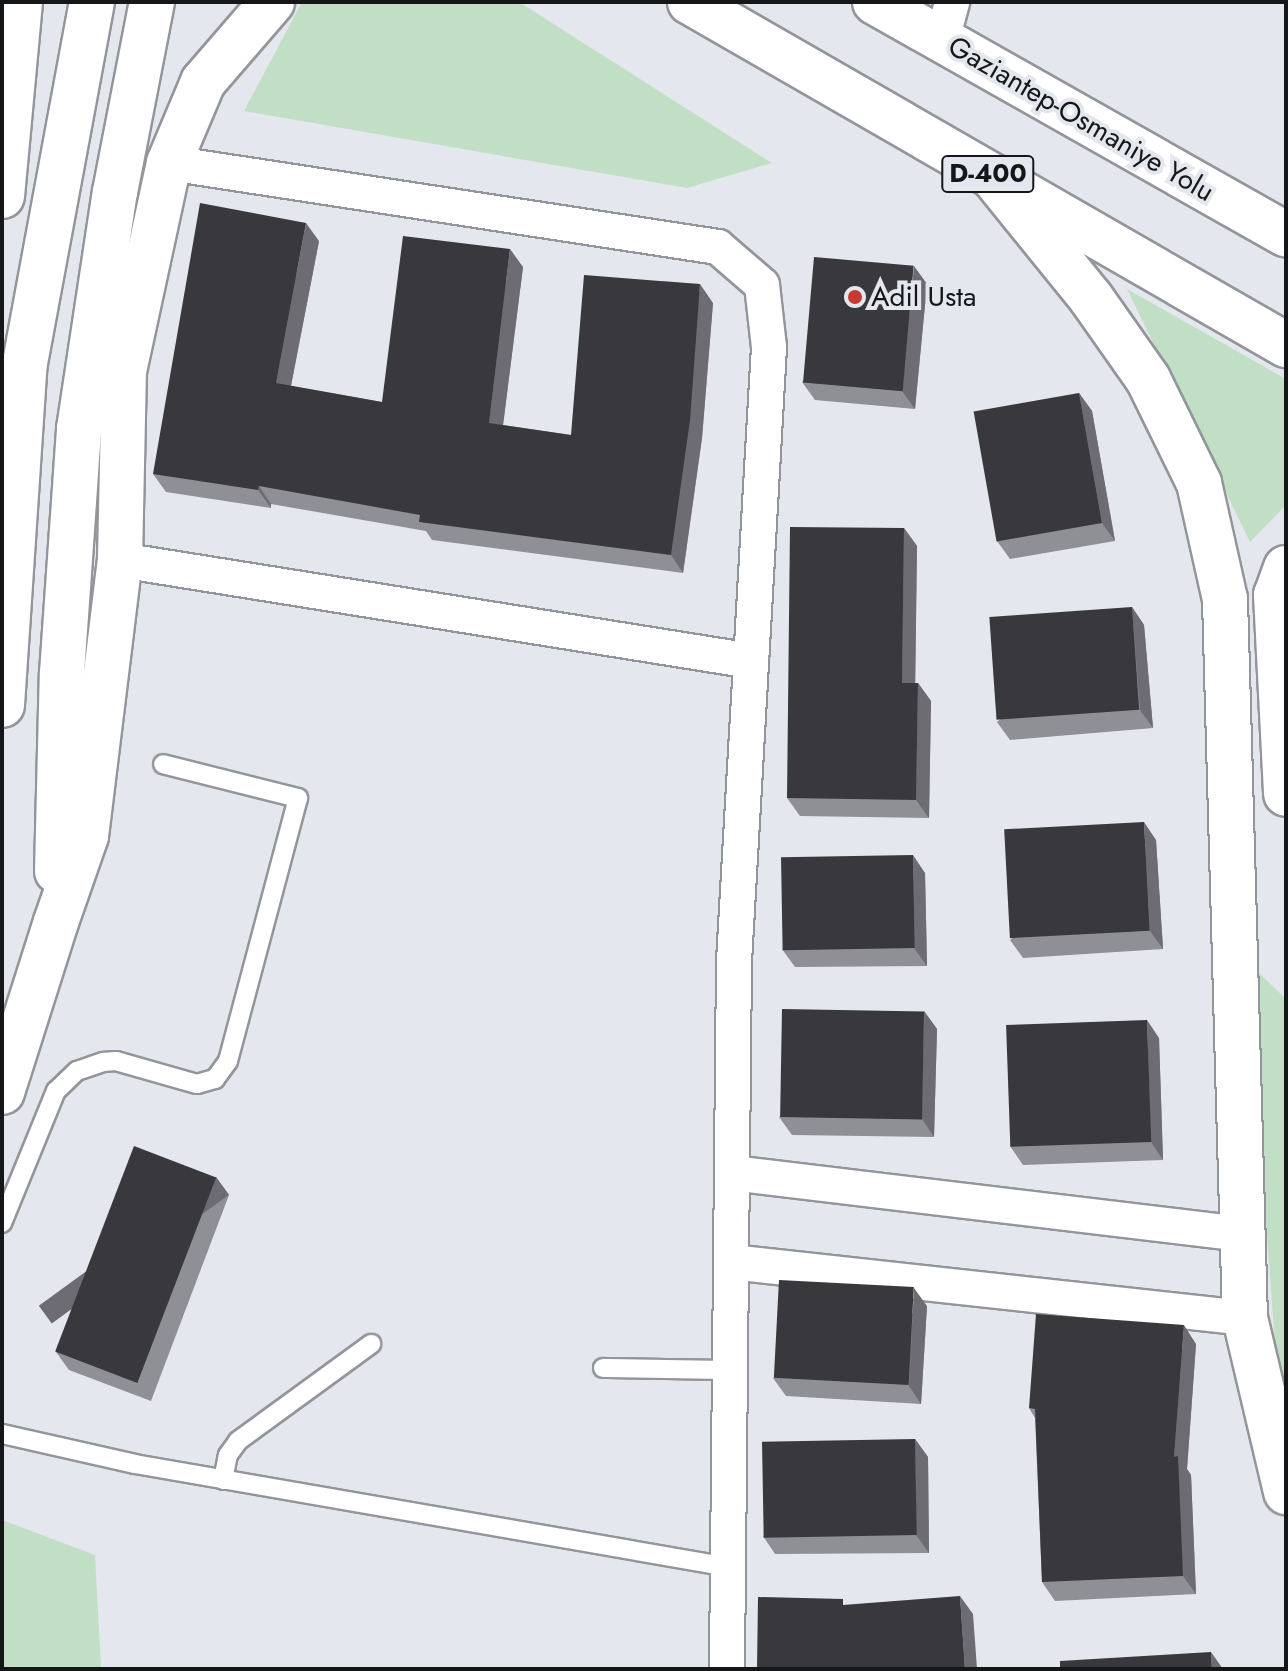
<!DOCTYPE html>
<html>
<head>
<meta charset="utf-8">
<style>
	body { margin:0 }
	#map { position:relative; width:1288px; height:1671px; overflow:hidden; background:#e4e7ed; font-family:Jost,sans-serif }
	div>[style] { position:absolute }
	.green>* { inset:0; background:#c1dfc5 }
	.roads { filter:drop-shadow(2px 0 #93959b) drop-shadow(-2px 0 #93959b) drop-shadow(0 2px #93959b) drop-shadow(0 -2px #93959b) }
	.service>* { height:18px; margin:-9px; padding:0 9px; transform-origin:9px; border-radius:9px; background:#fff }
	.minor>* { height:34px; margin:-17px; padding:0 17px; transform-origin:17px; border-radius:17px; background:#fff }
	.primary>* { height:44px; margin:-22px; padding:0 22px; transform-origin:22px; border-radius:22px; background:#fff }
	.trunk>* { height:44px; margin:-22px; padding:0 22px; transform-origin:22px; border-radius:22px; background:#fff }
	.wall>* { inset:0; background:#8e9095 }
	.shaded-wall>* { inset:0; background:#6c6c72; transform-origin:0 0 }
	.building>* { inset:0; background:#38383d; transform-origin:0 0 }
	.dots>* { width:22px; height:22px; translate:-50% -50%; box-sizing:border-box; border:4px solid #e4e7ed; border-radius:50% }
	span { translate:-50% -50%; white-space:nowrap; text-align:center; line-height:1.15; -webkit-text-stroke:8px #e4e7ed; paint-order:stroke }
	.shield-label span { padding:2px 6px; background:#e4e7ed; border:2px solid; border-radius:6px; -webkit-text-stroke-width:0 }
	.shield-label { font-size:26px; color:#151618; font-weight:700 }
	.street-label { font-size:28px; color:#151618 }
	.poi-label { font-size:28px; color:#151618 }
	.left { translate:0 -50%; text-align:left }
	.frame { position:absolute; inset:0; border:4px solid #151618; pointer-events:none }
</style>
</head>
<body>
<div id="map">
	<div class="green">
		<i style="clip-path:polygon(302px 2px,519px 2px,772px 163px,687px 188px,244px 111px)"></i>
		<i style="clip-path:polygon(1127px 289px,1286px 379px,1286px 505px,1250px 542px)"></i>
		<i style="clip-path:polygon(1257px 971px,1286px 999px,1286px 1373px,1278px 1386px,1266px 1220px)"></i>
		<i style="clip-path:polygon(2px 1520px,95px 1555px,101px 1669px,2px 1669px)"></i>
	</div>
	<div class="roads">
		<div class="service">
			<i style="left:2px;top:1223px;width:143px;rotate:-67.8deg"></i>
			<i style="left:56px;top:1091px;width:29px;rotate:-44deg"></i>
			<i style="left:77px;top:1071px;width:28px;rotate:-19deg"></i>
			<i style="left:103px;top:1062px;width:13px;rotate:-4deg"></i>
			<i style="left:116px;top:1061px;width:84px;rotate:15.9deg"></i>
			<i style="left:197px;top:1084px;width:19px;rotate:-16deg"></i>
			<i style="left:215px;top:1079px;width:22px;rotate:-54deg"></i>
			<i style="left:228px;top:1061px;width:272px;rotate:-75.1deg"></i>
			<i style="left:298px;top:798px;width:139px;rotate:-165.9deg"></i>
			<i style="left:603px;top:1368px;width:127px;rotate:0.9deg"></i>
			<i style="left:2px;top:1434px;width:136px;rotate:12.7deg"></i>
			<i style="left:135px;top:1464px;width:603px;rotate:9.84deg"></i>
			<i style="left:223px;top:1480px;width:25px;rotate:-79deg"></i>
			<i style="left:228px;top:1455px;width:17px;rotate:-54deg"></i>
			<i style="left:238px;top:1441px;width:165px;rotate:-36.1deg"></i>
		</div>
		<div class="minor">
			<i style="left:942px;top:40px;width:39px;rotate:-75deg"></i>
			<i style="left:169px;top:163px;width:555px;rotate:8.7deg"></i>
			<i style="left:718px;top:247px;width:58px;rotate:40.8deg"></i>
			<i style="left:762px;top:285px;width:62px;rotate:83.6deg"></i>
			<i style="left:769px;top:347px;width:615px;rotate:93.26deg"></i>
			<i style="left:734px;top:961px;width:708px;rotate:90.57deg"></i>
			<i style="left:120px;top:560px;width:639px;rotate:9.09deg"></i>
			<i style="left:732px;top:1173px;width:515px;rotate:6.81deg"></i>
			<i style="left:731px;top:1262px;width:517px;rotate:6.22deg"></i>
		</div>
		<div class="primary">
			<i style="left:2px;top:1092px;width:178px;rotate:-72.4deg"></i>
		</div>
		<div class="trunk">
			<i style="left:690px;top:2px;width:688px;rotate:29.92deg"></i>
			<i style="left:875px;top:2px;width:472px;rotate:29.5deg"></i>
			<i style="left:993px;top:177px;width:156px;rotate:51deg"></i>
			<i style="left:1091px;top:298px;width:99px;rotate:54.9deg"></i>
			<i style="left:1148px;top:379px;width:116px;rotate:63.9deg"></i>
			<i style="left:1199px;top:483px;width:119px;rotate:77.4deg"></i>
			<i style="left:1225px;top:599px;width:719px;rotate:88.41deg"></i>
			<i style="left:1245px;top:1318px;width:179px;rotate:76.7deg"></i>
			<i style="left:2px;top:196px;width:195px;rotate:-84.7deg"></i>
			<i style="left:1286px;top:568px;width:29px;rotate:110deg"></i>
			<i style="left:1276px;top:595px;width:199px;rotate:87.1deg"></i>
			<i style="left:2px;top:705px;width:343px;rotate:-86.2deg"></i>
			<i style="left:25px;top:363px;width:367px;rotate:-79.5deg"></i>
			<i style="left:57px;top:871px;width:198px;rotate:-88.6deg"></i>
			<i style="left:62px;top:673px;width:245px;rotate:-86deg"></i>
			<i style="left:79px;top:429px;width:240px;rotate:-81.4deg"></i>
			<i style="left:115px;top:192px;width:194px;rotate:-79deg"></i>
			<i style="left:56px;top:922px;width:91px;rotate:-70.8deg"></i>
			<i style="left:86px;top:836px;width:278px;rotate:-83deg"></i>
			<i style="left:120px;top:560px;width:189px;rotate:-88.8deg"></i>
			<i style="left:124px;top:371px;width:213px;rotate:-77.8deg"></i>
			<i style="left:169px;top:163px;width:88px;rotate:-67.2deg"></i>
			<i style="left:203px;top:82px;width:106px;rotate:-49.2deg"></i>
		</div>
	</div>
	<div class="wall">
		<i style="clip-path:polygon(319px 241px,291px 386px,382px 402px,523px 267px,503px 425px,571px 435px,713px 303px,702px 438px,683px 573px,432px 540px,426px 531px,271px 504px,271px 508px,166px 492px,153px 474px)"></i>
		<i style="clip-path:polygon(927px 284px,915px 409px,815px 400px,802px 382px)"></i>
		<i style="clip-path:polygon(1079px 393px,1092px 411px,1115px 541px,1010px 559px,997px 541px)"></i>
		<i style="clip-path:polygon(904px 528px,917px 546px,915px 683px,918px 683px,931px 701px,929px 818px,800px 816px,787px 798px)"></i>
		<i style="clip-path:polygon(1132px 607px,1144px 625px,1153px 728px,1010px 740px,997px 722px)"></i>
		<i style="clip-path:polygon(1156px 840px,1163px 949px,1023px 958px,1010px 940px)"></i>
		<i style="clip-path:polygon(925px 873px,927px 966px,795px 967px,782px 949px)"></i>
		<i style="clip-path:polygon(924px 1011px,937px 1029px,934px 1137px,792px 1135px,779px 1117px)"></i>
		<i style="clip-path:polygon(1159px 1038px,1163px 1160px,1023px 1165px,1010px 1146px)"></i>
		<i style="clip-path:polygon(216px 1177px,229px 1195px,151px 1401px,69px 1370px,56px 1352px)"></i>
		<i style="clip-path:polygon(927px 1306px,921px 1404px,786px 1396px,773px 1378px)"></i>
		<i style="clip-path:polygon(1196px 1344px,1187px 1469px,1191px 1475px,1196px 1594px,1055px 1601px,1042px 1582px,1035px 1418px,1029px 1408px)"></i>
		<i style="clip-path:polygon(915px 1439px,928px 1457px,929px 1553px,775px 1554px,763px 1536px)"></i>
	</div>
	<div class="shaded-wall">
		<i style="clip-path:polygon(306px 223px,319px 241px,288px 401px,276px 383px)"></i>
		<i style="clip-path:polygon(510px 249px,523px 267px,501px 441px,489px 423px)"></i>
		<i style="clip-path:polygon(914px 266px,927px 284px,915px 409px,902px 391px)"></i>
		<i style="clip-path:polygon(700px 284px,713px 303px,702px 438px,683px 573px,671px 555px)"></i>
		<i style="clip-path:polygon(1079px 393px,1092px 411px,1115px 541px,1102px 523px)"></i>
		<i style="clip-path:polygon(259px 486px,271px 504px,271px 508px,258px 490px)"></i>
		<i style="clip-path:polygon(904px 528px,917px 546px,915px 701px,902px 683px)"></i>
		<i style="clip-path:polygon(1132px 607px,1144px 625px,1153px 728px,1140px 710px)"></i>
		<i style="clip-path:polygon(918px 683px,931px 701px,929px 818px,916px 800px)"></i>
		<i style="clip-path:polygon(1144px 822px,1156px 840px,1163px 949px,1150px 931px)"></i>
		<i style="clip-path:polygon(913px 855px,925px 873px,927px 966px,914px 948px)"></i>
		<i style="clip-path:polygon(924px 1011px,937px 1029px,934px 1137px,922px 1119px)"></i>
		<i style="clip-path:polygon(1147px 1020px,1159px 1038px,1163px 1160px,1151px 1142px)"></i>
		<i style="left:216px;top:1177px;width:22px;height:219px;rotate:54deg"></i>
		<i style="clip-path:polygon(914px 1288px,927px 1306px,921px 1404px,909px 1386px)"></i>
		<i style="clip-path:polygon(1184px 1325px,1196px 1344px,1187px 1469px,1191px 1475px,1196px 1594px,1183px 1576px,1174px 1457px)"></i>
		<i style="clip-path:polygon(915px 1439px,928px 1457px,929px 1553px,916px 1535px)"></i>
		<i style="clip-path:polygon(960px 1596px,973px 1614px,977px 1669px,965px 1669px)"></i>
		<i style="clip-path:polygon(1211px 1652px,1223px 1669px,1212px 1669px)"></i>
	</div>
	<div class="building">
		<i style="clip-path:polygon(200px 203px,306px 223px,276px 383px,382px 402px,403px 236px,510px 249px,489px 423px,571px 435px,584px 275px,700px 284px,690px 420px,671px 555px,419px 522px,420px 515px,259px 486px,258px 490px,153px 474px)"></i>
		<i style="left:814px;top:257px;width:100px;height:126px;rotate:5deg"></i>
		<i style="left:1079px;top:393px;width:132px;height:107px;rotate:80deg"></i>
		<i style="clip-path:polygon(790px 527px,904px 528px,902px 683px,918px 683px,916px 800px,787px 798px)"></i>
		<i style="left:1132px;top:607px;width:103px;height:143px;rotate:86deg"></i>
		<i style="left:1144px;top:822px;width:109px;height:140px;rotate:87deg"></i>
		<i style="left:913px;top:855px;width:93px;height:132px;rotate:89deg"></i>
		<i style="left:782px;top:1009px;width:142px;height:108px;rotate:1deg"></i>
		<i style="left:1147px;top:1020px;width:122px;height:141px;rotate:88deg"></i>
		<i style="left:134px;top:1146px;width:88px;height:220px;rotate:21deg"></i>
		<i style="left:779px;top:1280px;width:135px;height:98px;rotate:3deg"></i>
		<i style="clip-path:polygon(1036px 1314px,1184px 1325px,1174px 1457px,1178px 1456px,1183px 1576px,1042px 1582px,1035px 1409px,1029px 1408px)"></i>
		<i style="left:915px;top:1439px;width:96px;height:153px;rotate:89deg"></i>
		<i style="clip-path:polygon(960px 1596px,965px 1669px,757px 1669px,758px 1597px,843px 1599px,843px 1605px)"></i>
		<i style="clip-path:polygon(1211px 1652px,1212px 1669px,1060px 1669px,1060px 1661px)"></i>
	</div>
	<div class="dots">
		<i style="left:855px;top:297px;background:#c73932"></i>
	</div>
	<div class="shield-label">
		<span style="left:988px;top:174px">D-400</span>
	</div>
	<div class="street-label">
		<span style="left:1081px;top:119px;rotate:30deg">Gaziantep-Osmaniye Yolu</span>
	</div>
	<div class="poi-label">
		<span class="left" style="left:871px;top:297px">Adil Usta</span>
	</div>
	<div class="frame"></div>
</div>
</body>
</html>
